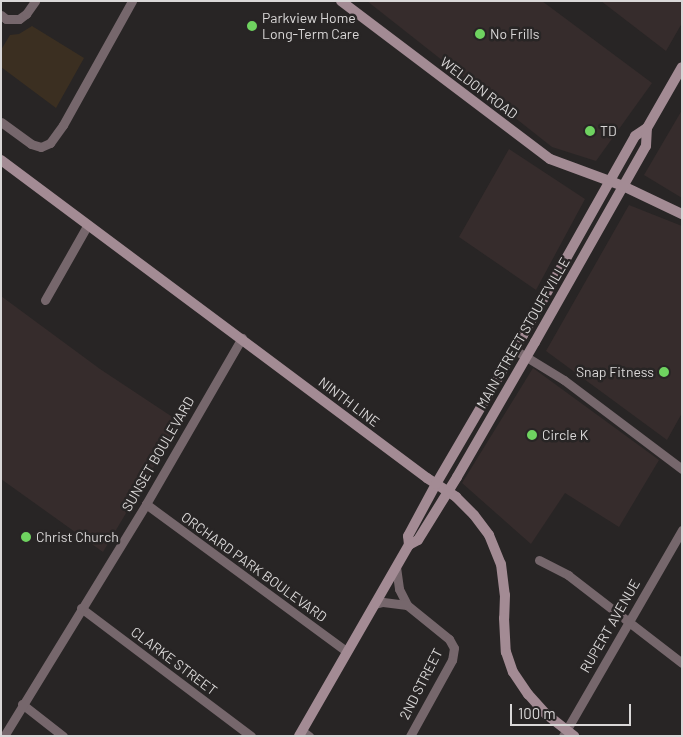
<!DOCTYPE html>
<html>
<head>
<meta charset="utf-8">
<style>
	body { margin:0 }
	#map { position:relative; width:683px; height:737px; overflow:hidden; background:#282525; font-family:Barlow,sans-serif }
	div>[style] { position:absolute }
	.built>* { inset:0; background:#362c2c }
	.green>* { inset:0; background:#3b2f21 }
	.street>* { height:9px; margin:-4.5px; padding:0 4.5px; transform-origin:4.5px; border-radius:4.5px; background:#76676c }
	.secondary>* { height:10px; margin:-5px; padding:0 5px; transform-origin:5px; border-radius:5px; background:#a38b94 }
	.dots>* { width:14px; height:14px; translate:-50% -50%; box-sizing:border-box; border:2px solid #282525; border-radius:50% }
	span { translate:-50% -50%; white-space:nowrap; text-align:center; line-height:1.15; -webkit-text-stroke:5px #282525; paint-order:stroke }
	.poi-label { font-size:14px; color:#dad8d8 }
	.left { translate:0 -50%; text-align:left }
	.right { translate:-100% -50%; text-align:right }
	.street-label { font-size:14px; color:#dad8d8 }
	.frame { position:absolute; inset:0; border:2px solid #dad8d8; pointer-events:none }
	.scale { position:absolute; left:510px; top:704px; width:121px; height:22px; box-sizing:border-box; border:2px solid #dad8d8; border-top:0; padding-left:6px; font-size:15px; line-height:18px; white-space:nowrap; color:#dad8d8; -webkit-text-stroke:4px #282525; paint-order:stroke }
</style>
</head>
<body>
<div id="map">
	<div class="built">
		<i style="clip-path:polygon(367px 1px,542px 1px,652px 83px,596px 161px,552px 147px)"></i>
		<i style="clip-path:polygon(601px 1px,682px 1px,682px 23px,666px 51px)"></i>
		<i style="clip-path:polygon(682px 110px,682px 198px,644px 175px)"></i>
		<i style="clip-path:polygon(509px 149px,585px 199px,536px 290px,459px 237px)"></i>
		<i style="clip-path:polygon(629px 205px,682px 226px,682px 413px,667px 440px,546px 351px)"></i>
		<i style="clip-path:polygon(1px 296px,100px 369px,180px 422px,103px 552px,1px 479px)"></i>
		<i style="clip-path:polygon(533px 368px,659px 460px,619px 527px,565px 493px,531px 544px,462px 483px)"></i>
	</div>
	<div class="green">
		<i style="clip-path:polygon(32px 26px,84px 58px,56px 108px,1px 67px,1px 50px,10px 35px,19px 34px)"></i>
	</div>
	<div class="street">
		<i style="left:1px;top:15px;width:6px;rotate:39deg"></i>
		<i style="left:6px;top:19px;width:13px"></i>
		<i style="left:19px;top:19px;width:9px;rotate:-36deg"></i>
		<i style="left:26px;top:14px;width:16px;rotate:-55deg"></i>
		<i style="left:1px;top:122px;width:37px;rotate:36deg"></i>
		<i style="left:31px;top:144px;width:10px;rotate:17deg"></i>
		<i style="left:41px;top:147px;width:10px;rotate:-24deg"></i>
		<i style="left:50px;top:143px;width:22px;rotate:-54deg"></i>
		<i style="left:63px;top:125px;width:142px;rotate:-60.9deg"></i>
		<i style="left:45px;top:300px;width:85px;rotate:-60.4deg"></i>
		<i style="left:515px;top:350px;width:57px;rotate:31.5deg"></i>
		<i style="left:564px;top:380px;width:148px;rotate:37deg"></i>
		<i style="left:146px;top:504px;width:248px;rotate:36.3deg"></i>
		<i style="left:539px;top:560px;width:33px;rotate:27deg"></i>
		<i style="left:568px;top:575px;width:144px;rotate:37.7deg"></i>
		<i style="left:396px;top:567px;width:22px;rotate:82deg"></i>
		<i style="left:399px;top:589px;width:18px;rotate:63deg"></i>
		<i style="left:407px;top:605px;width:54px;rotate:39deg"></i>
		<i style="left:449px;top:639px;width:10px;rotate:61deg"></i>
		<i style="left:454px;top:648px;width:12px;rotate:99deg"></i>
		<i style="left:452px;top:660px;width:87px;rotate:118.9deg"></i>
		<i style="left:374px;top:604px;width:9px;rotate:-13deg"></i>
		<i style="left:383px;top:602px;width:24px;rotate:7deg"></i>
		<i style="left:81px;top:608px;width:213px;rotate:37deg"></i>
		<i style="left:22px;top:704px;width:52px;rotate:38deg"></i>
		<i style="left:302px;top:731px;width:9px;rotate:36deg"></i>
		<i style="left:4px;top:736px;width:272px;rotate:-58.5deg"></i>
		<i style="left:146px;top:504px;width:192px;rotate:-60deg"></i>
		<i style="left:563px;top:736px;width:238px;rotate:-60deg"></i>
	</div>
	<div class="secondary">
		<i style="left:341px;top:1px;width:262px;rotate:37.1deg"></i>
		<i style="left:550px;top:159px;width:78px;rotate:20.3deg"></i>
		<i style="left:623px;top:186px;width:65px;rotate:25.4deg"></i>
		<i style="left:1px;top:160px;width:532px;rotate:36.74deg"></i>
		<i style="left:427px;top:478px;width:35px;rotate:33deg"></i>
		<i style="left:456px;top:497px;width:25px;rotate:45deg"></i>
		<i style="left:474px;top:515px;width:25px;rotate:53deg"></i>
		<i style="left:489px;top:535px;width:31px;rotate:68deg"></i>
		<i style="left:501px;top:564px;width:31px;rotate:83deg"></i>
		<i style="left:505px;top:595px;width:23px;rotate:92deg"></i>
		<i style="left:504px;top:618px;width:34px;rotate:87deg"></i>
		<i style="left:506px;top:652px;width:21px;rotate:71deg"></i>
		<i style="left:513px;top:672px;width:27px;rotate:56deg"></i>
		<i style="left:528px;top:694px;width:27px;rotate:48deg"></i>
		<i style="left:546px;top:714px;width:36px;rotate:38deg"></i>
		<i style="left:409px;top:545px;width:9px;rotate:-96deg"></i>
		<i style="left:408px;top:536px;width:59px;rotate:-61.7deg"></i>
		<i style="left:436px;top:484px;width:173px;rotate:-59.7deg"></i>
		<i style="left:523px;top:335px;width:228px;rotate:-60.6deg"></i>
		<i style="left:635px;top:136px;width:14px;rotate:-34deg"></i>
		<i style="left:647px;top:128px;width:70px;rotate:-60.2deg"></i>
		<i style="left:299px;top:736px;width:220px;rotate:-60.1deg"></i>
		<i style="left:409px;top:545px;width:10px;rotate:-29deg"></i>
		<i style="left:418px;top:540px;width:74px;rotate:-58.2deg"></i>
		<i style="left:457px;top:477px;width:156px;rotate:-60deg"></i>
		<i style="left:535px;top:342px;width:225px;rotate:-60.5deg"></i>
		<i style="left:646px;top:146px;width:18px;rotate:-87deg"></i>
	</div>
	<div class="dots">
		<i style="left:252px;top:26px;background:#6fd360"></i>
		<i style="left:480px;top:34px;background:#6fd360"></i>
		<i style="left:590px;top:131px;background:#6fd360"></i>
		<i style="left:664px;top:372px;background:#6fd360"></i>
		<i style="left:532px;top:435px;background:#6fd360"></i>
		<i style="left:26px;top:537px;background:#6fd360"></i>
	</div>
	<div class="poi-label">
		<span class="left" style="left:262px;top:26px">Parkview Home<br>Long-Term Care</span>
		<span class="left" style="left:490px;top:34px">No Frills</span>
		<span class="left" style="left:600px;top:131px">TD</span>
		<span class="right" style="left:654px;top:372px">Snap Fitness</span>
		<span class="left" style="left:542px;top:435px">Circle K</span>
		<span class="left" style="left:36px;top:537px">Christ Church</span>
	</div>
	<div class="street-label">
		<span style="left:479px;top:88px;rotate:37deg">WELDON ROAD</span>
		<span style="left:523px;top:333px;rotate:-60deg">MAIN STREET STOUFFVILLE</span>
		<span style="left:349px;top:402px;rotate:37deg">NINTH LINE</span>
		<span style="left:158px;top:454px;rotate:-60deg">SUNSET BOULEVARD</span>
		<span style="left:254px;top:567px;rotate:36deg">ORCHARD PARK BOULEVARD</span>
		<span style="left:610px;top:626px;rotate:-60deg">RUPERT AVENUE</span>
		<span style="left:174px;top:661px;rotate:37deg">CLARKE STREET</span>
		<span style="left:421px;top:684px;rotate:-63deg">2ND STREET</span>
	</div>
	<div class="frame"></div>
	<div class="scale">100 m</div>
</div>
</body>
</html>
